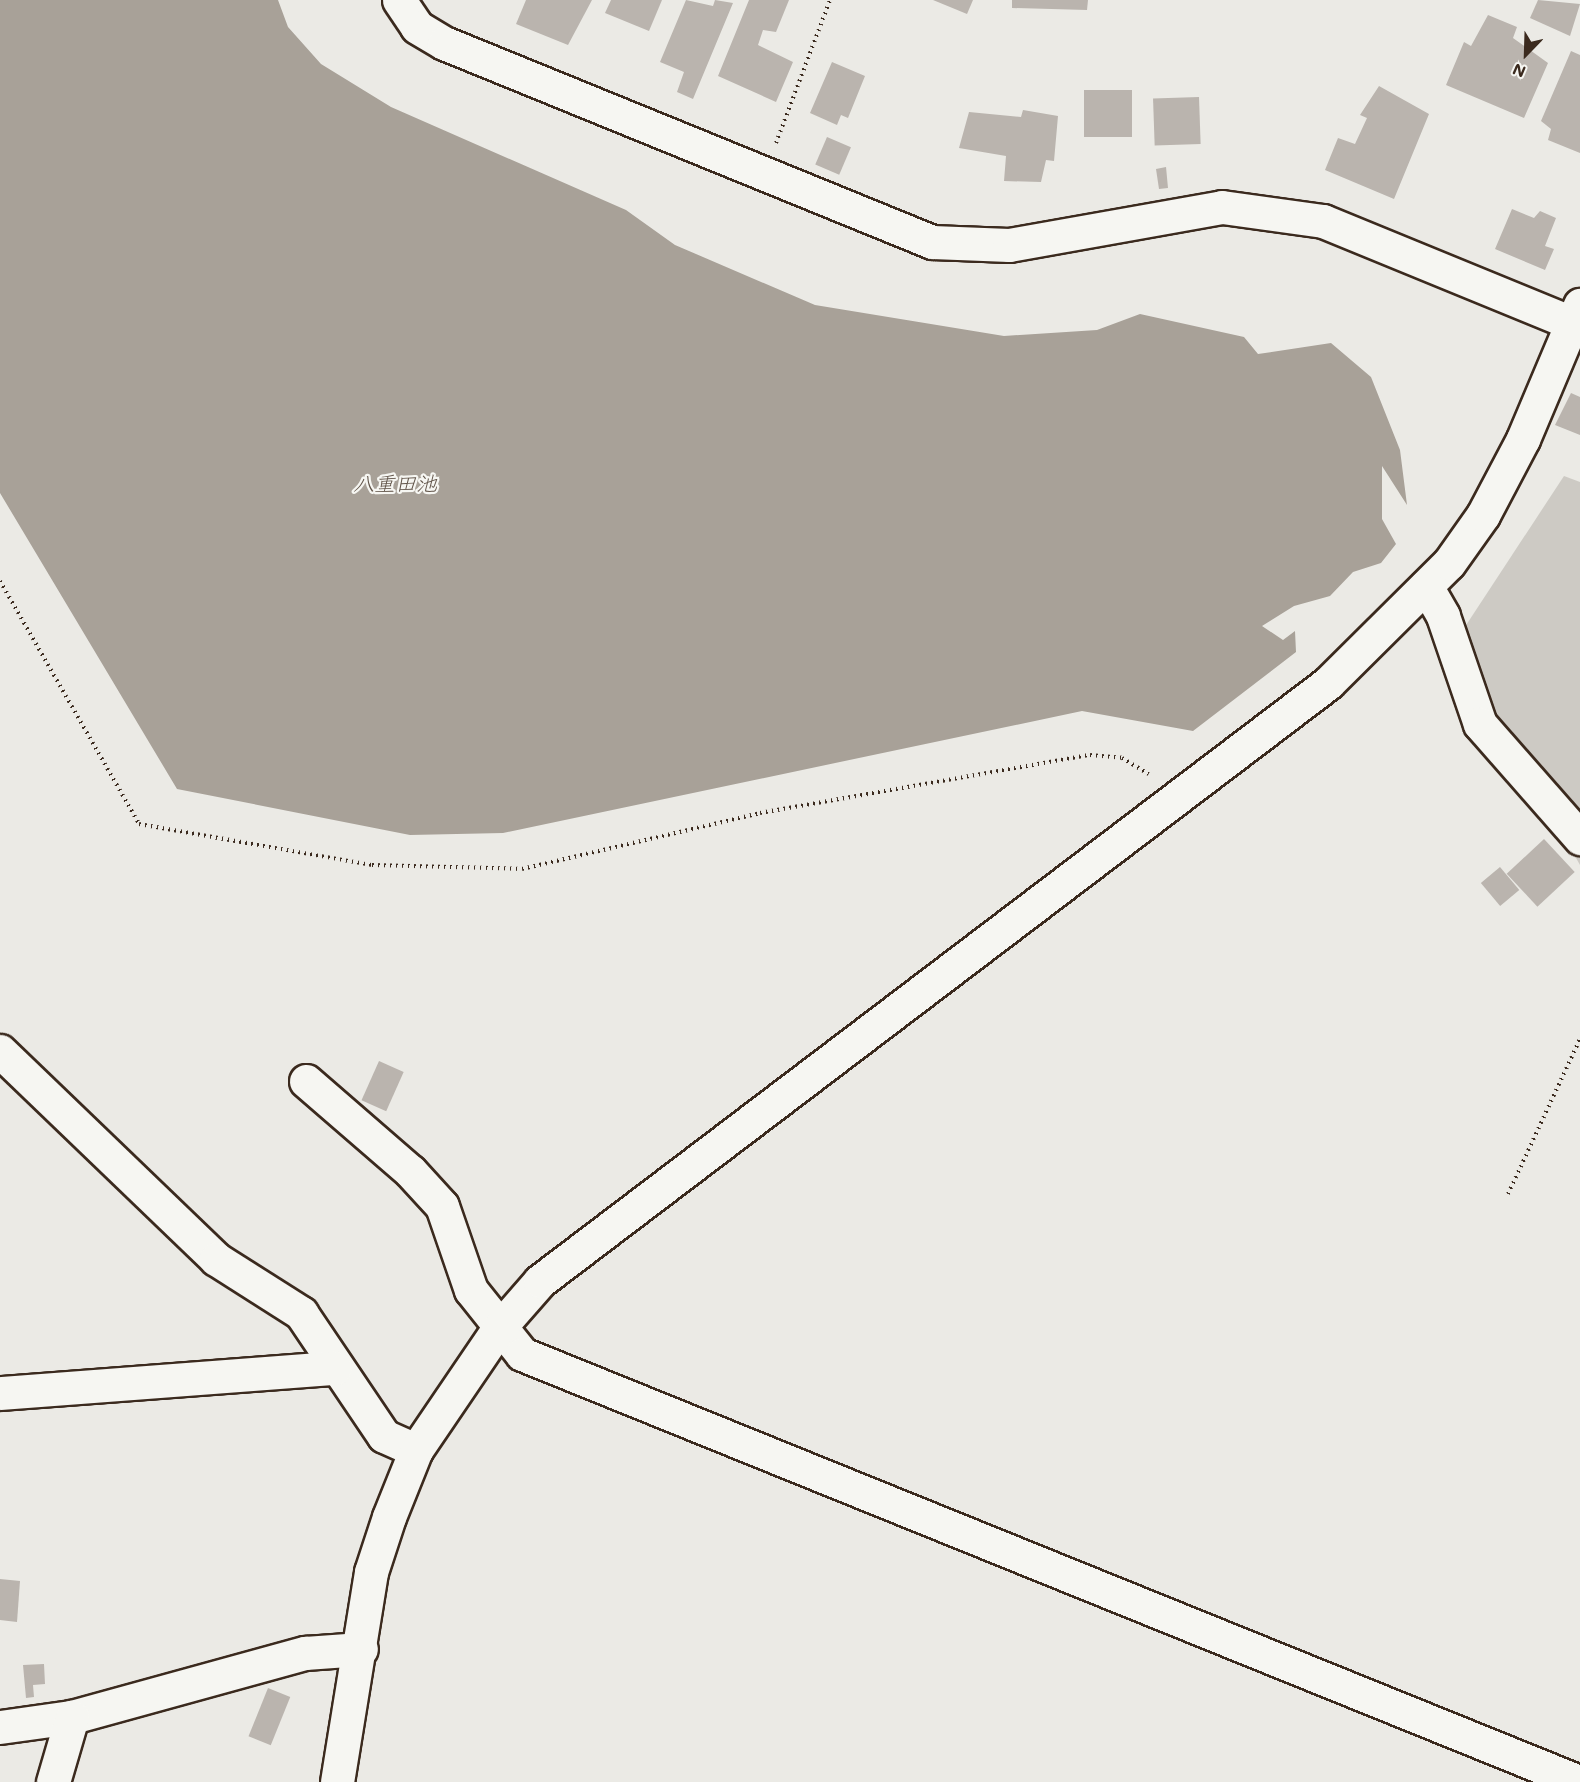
<!DOCTYPE html>
<html>
<head>
<meta charset="utf-8">
<style>
	body { margin:0 }
	#map { position:relative; width:1580px; height:1782px; overflow:hidden; background:#ebeae5; font-family:Mali,"Klee One",sans-serif }
	div>[style] { position:absolute }
	.green>* { inset:0; background:#cdcac4 }
	.water>* { inset:0; background:#a8a198 }
	.building>* { inset:0; background:#bab4ae; transform-origin:0 0 }
	.path>* { height:4px; margin-top:-2px; transform-origin:0; background:repeating-linear-gradient(90deg,#3b2a1e 0 1.5px,transparent 0 6px) }
	.roads { filter:drop-shadow(2px 0 #3b2a1e) drop-shadow(-2px 0 #3b2a1e) drop-shadow(0 2px #3b2a1e) drop-shadow(0 -2px #3b2a1e) }
	.street>* { height:33px; margin:-16.5px; padding:0 16.5px; transform-origin:16.5px; border-radius:16.5px; background:#f6f6f2 }
	.secondary>* { height:33px; margin:-16.5px; padding:0 16.5px; transform-origin:16.5px; border-radius:16.5px; background:#f6f6f2 }
	span { translate:-50% -50%; white-space:nowrap; text-align:center; line-height:1.15; -webkit-text-stroke:4.5px #f6f6f2; paint-order:stroke }
	.water-label { font-size:21px; color:#615449; font-style:italic }
	.north { position:absolute; left:1496px; top:24px; width:60px; height:60px; -webkit-text-stroke:4px #f6f6f2; paint-order:stroke; rotate:203deg; font-size:16px; font-weight:700; line-height:24px; text-align:center; color:#3b2a1e }
	.north::after { content:''; display:block; margin:auto; width:21px; height:27px; background:#3b2a1e; clip-path:polygon(50% 0,100% 100%,50% 72%,0 100%) }
</style>
</head>
<body>
<div id="map">
	<div class="green">
		<i style="clip-path:polygon(1564px 476px,1580px 482px,1580px 865px,1455px 642px)"></i>
	</div>
	<div class="water">
		<i style="clip-path:polygon(0 0,278px 0,288px 27px,321px 64px,391px 107px,626px 210px,675px 245px,815px 305px,1004px 336px,1097px 330px,1140px 314px,1244px 337px,1258px 354px,1331px 343px,1371px 377px,1400px 450px,1407px 505px,1382px 466px,1382px 519px,1396px 544px,1381px 563px,1353px 572px,1330px 596px,1294px 606px,1262px 626px,1283px 640px,1295px 631px,1296px 652px,1193px 731px,1082px 711px,503px 833px,410px 835px,177px 789px,0 493px)"></i>
	</div>
	<div class="building">
		<i style="clip-path:polygon(526px 0,592px 0,568px 45px,516px 24px)"></i>
		<i style="clip-path:polygon(611px 0,662px 0,649px 31px,605px 13px)"></i>
		<i style="clip-path:polygon(686px 0,713px 6px,715px 0,733px 3px,693px 99px,677px 92px,684px 72px,660px 62px)"></i>
		<i style="clip-path:polygon(749px 0,789px 0,776px 32px,763px 30px,758px 45px,793px 62px,776px 102px,718px 76px)"></i>
		<i style="clip-path:polygon(933px 0,973px 0,967px 14px)"></i>
		<i style="clip-path:polygon(1012px 0,1088px 0,1087px 10px,1012px 8px)"></i>
		<i style="clip-path:polygon(1538px 0,1580px 4px,1570px 36px,1530px 18px)"></i>
		<i style="clip-path:polygon(1488px 15px,1517px 27px,1513px 38px,1548px 63px,1524px 118px,1446px 85px,1464px 42px,1471px 46px)"></i>
		<i style="clip-path:polygon(1571px 51px,1580px 55px,1580px 153px,1548px 140px,1551px 129px,1541px 121px)"></i>
		<i style="clip-path:polygon(832px 62px,865px 76px,848px 118px,841px 115px,837px 125px,810px 113px)"></i>
		<i style="clip-path:polygon(1379px 86px,1429px 114px,1394px 199px,1325px 170px,1338px 138px,1355px 144px,1367px 118px,1360px 115px)"></i>
		<i style="left:1084px;top:90px;width:48px;height:47px"></i>
		<i style="left:1199px;top:97px;width:47px;height:46px;rotate:88deg"></i>
		<i style="clip-path:polygon(1023px 110px,1058px 116px,1054px 161px,1046px 160px,1041px 182px,1004px 181px,1006px 156px,959px 148px,969px 112px,1021px 117px)"></i>
		<i style="left:827px;top:137px;width:26px;height:30px;rotate:23deg"></i>
		<i style="clip-path:polygon(1166px 167px,1168px 188px,1159px 189px,1156px 169px)"></i>
		<i style="clip-path:polygon(1512px 209px,1534px 218px,1540px 211px,1556px 218px,1545px 246px,1554px 249px,1545px 270px,1495px 249px)"></i>
		<i style="clip-path:polygon(1571px 393px,1580px 397px,1580px 435px,1555px 425px)"></i>
		<i style="left:1544px;top:839px;width:45px;height:51px;rotate:47deg"></i>
		<i style="left:1500px;top:867px;width:30px;height:25px;rotate:50deg"></i>
		<i style="left:379px;top:1061px;width:27px;height:43px;rotate:24deg"></i>
		<i style="clip-path:polygon(0 1579px,20px 1581px,17px 1622px,0 1620px)"></i>
		<i style="clip-path:polygon(44px 1664px,45px 1684px,33px 1685px,34px 1697px,26px 1698px,23px 1665px)"></i>
		<i style="left:268px;top:1688px;width:24px;height:52px;rotate:22deg"></i>
	</div>
	<div class="path">
		<i style="left:776px;top:143px;width:153px;rotate:-69.3deg"></i>
		<i style="left:0;top:581px;width:280px;rotate:60.2deg"></i>
		<i style="left:139px;top:824px;width:237px;rotate:10deg"></i>
		<i style="left:372px;top:865px;width:150px;rotate:1.5deg"></i>
		<i style="left:522px;top:869px;width:244px;rotate:-13.2deg"></i>
		<i style="left:760px;top:813px;width:335px;rotate:-10deg"></i>
		<i style="left:1090px;top:755px;width:32px;rotate:5deg"></i>
		<i style="left:1122px;top:758px;width:31px;rotate:31deg"></i>
		<i style="left:1508px;top:1194px;width:171px;rotate:-65.1deg"></i>
	</div>
	<div class="roads">
		<div class="street">
			<i style="left:399px;top:0;width:32px;rotate:56deg"></i>
			<i style="left:417px;top:27px;width:31px;rotate:31deg"></i>
			<i style="left:444px;top:43px;width:527px;rotate:22.18deg"></i>
			<i style="left:932px;top:242px;width:77px;rotate:2.2deg"></i>
			<i style="left:1009px;top:245px;width:216px;rotate:-10.1deg"></i>
			<i style="left:1222px;top:207px;width:102px;rotate:7.9deg"></i>
			<i style="left:1323px;top:221px;width:269px;rotate:22.3deg"></i>
			<i style="left:1572px;top:323px;width:20px;rotate:-66deg"></i>
			<i style="left:1426px;top:586px;width:34px;rotate:60deg"></i>
			<i style="left:1443px;top:616px;width:114px;rotate:71.1deg"></i>
			<i style="left:1480px;top:724px;width:152px;rotate:48.7deg"></i>
			<i style="left:0;top:1051px;width:300px;rotate:43.9deg"></i>
			<i style="left:216px;top:1259px;width:101px;rotate:32.4deg"></i>
			<i style="left:301px;top:1313px;width:148px;rotate:56deg"></i>
			<i style="left:384px;top:1436px;width:35px;rotate:24deg"></i>
			<i style="left:306px;top:1081px;width:138px;rotate:40.9deg"></i>
			<i style="left:410px;top:1171px;width:47px;rotate:47.6deg"></i>
			<i style="left:442px;top:1206px;width:89px;rotate:71deg"></i>
			<i style="left:471px;top:1290px;width:82px;rotate:51.4deg"></i>
			<i style="left:522px;top:1354px;width:1140px;rotate:22.04deg"></i>
			<i style="left:0;top:1393px;width:336px;rotate:-4.3deg"></i>
			<i style="left:0;top:1727px;width:73px;rotate:-7.9deg"></i>
			<i style="left:72px;top:1717px;width:242px;rotate:-15.4deg"></i>
			<i style="left:305px;top:1653px;width:56px;rotate:-4.1deg"></i>
			<i style="left:53px;top:1782px;width:68px;rotate:-73.7deg"></i>
		</div>
		<div class="secondary">
			<i style="left:337px;top:1782px;width:213px;rotate:-80.8deg"></i>
			<i style="left:371px;top:1572px;width:58px;rotate:-71.9deg"></i>
			<i style="left:389px;top:1517px;width:72px;rotate:-68.1deg"></i>
			<i style="left:416px;top:1450px;width:148px;rotate:-55.8deg"></i>
			<i style="left:499px;top:1328px;width:62px;rotate:-48.9deg"></i>
			<i style="left:540px;top:1281px;width:989px;rotate:-37.19deg"></i>
			<i style="left:1328px;top:683px;width:170px;rotate:-44.8deg"></i>
			<i style="left:1449px;top:563px;width:59px;rotate:-54.7deg"></i>
			<i style="left:1483px;top:515px;width:86px;rotate:-62.2deg"></i>
			<i style="left:1523px;top:439px;width:126px;rotate:-67.1deg"></i>
		</div>
	</div>
	<div class="water-label">
		<span style="left:395px;top:483px">八重田池</span>
	</div>
	<div class="north">N</div>
</div>
</body>
</html>
